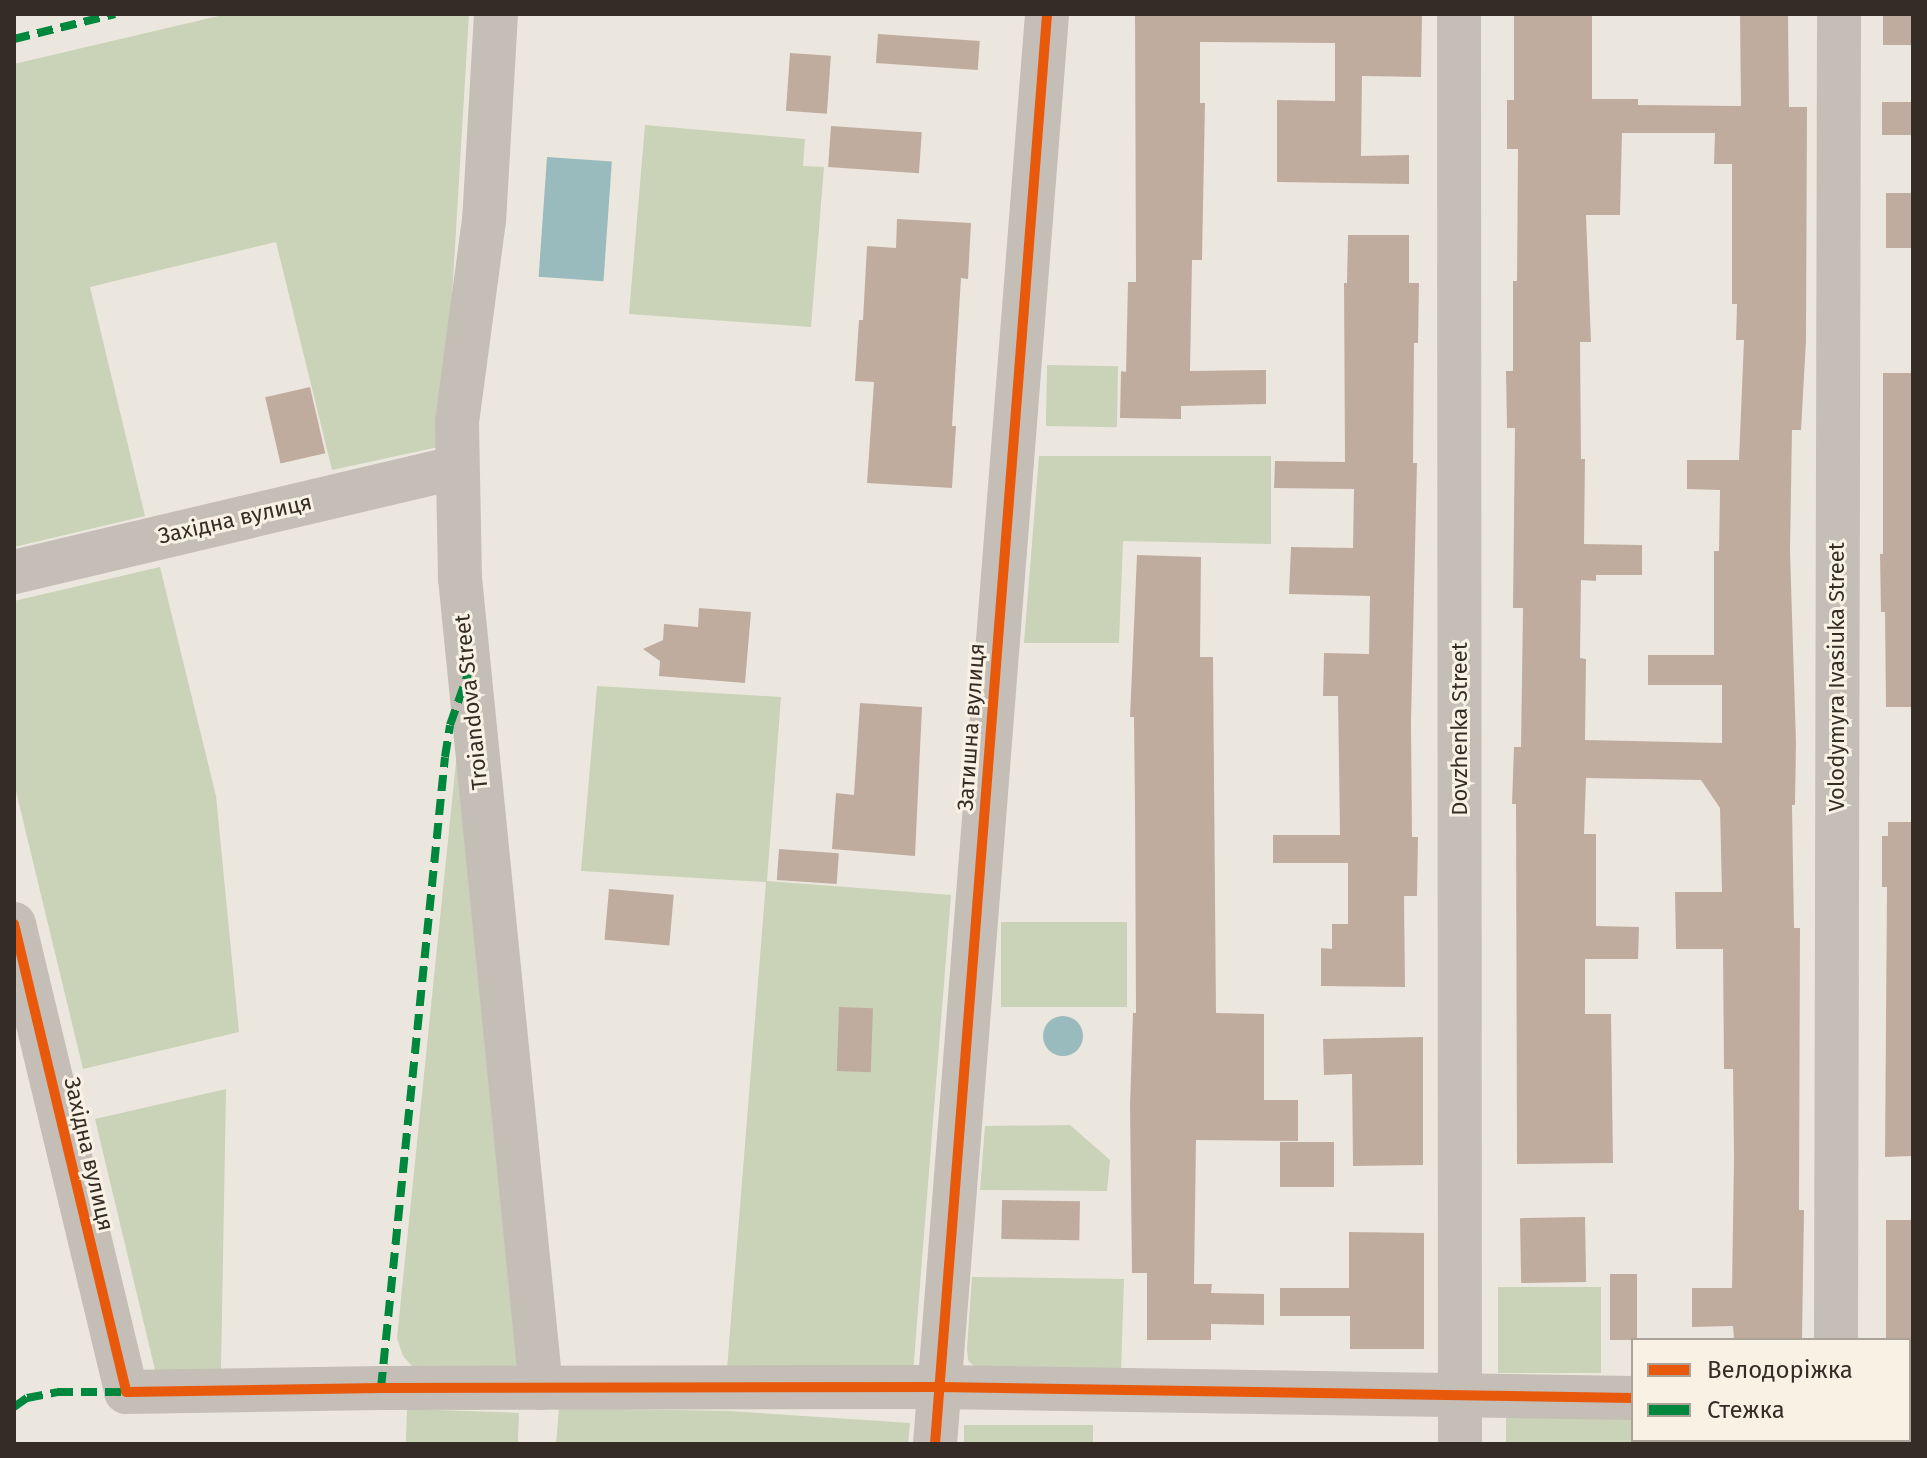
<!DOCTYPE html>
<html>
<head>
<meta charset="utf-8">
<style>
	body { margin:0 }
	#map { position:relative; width:1927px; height:1458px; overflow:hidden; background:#ece7de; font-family:"Fira Sans",sans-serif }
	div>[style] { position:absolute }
	.green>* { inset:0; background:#cad2b7; transform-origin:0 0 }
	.water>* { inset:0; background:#99bbbd; transform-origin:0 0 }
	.round { border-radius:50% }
	.building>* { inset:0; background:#c0ac9f; transform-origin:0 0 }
	.minor>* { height:44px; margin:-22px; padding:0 22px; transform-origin:22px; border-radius:22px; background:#c4beb7 }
	.quiet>* { height:8px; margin-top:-4px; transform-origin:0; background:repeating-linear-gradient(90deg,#00873e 0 16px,transparent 0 24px) }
	.cycleway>* { height:10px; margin:-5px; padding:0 5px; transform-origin:5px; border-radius:5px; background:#e8590c }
	span { translate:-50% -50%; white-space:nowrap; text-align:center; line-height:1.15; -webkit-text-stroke:6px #f9f1e4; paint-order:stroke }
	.street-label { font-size:22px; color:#352c26 }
	.frame { position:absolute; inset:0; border:16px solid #352c26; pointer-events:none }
	.legend { position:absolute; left:1631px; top:1338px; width:280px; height:104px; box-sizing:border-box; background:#f9f1e4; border:2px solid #aba298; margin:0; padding:10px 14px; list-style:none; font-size:24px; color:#352c26 }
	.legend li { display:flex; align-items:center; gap:16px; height:40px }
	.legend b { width:40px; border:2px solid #aba298 }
</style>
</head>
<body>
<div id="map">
	<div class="green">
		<i style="clip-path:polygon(227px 14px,469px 14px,443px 446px,332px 470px,276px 242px,90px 287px,145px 516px,14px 547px,14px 64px)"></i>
		<i style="clip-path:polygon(645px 125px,805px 139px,803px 166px,824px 167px,811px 327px,629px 314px)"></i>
		<i style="left:1047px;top:365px;width:71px;height:61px;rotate:1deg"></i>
		<i style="clip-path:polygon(1039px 456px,1271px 456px,1271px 544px,1123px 541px,1119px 643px,1024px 643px)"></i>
		<i style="clip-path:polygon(160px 567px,216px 796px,239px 1032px,83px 1069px,14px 783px,14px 601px)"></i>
		<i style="clip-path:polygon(597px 686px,781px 697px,767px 881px,951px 895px,913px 1373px,727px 1369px,766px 882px,581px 871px)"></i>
		<i style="clip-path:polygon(459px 733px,523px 1371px,413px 1367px,403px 1356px,397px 1338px)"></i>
		<i style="left:1001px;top:922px;width:126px;height:85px"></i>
		<i style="clip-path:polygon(226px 1089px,221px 1371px,156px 1374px,95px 1119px)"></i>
		<i style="clip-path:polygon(1070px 1125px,1110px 1160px,1107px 1191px,980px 1190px,985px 1126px)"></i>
		<i style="clip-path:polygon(972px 1277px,1124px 1279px,1121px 1372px,976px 1369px,968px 1360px,967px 1348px)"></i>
		<i style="left:1498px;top:1287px;width:103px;height:86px"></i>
		<i style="clip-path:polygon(559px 1408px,729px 1411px,910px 1423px,908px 1444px,556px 1444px)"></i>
		<i style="left:407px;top:1409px;width:112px;height:35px;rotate:2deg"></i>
		<i style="clip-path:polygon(1506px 1417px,1633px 1417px,1633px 1440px,1665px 1440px,1665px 1444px,1506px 1444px)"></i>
		<i style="left:964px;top:1425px;width:129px;height:19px"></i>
	</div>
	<div class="water">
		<i style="left:547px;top:157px;width:65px;height:120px;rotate:4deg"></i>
		<i class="round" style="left:1043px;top:1016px;width:40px;height:40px"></i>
	</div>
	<div class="building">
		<i style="clip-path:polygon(1135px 14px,1422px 14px,1421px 77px,1362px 76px,1361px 156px,1409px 155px,1409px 184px,1277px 182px,1277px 100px,1335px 101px,1335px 43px,1200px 42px,1200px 103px,1205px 103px,1202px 260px,1192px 260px,1190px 371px,1266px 370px,1266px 404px,1181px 406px,1181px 419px,1120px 418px,1121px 371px,1126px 372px,1128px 282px,1136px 282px)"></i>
		<i style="clip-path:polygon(evenodd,1514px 14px,1592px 14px,1592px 99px,1638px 99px,1638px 105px,1741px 106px,1740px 16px,1788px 16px,1789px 107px,1807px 107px,1806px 341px,1801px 430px,1792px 430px,1790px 551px,1796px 743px,1795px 805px,1792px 805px,1794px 928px,1800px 928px,1799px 1210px,1804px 1210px,1802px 1340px,1734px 1340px,1733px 1326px,1692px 1327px,1692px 1288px,1732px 1288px,1734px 1159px,1733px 1069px,1724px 1069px,1723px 949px,1676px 949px,1675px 892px,1722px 892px,1720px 808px,1701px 780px,1586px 778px,1584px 834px,1596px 834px,1596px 926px,1639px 927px,1638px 959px,1585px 959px,1585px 1014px,1611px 1014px,1613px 1163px,1517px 1164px,1516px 804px,1512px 804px,1514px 747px,1521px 747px,1523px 608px,1513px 608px,1515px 428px,1507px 428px,1506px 371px,1513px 371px,1513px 281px,1517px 281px,1518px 149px,1507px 149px,1507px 100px,1514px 100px,1514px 14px,1622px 133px,1715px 133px,1714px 164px,1732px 164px,1732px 304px,1737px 304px,1736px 340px,1744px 340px,1739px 460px,1687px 460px,1687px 489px,1720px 490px,1719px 551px,1714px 551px,1714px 655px,1648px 655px,1648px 685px,1722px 685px,1722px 743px,1585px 740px,1586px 659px,1580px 658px,1581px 580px,1596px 581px,1596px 575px,1642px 575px,1642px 545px,1584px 544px,1585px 459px,1581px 459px,1580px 342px,1591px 342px,1586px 215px,1620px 215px,1622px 133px)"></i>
		<i style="left:1883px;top:14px;width:30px;height:31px"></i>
		<i style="left:878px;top:34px;width:102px;height:29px;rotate:4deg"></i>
		<i style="left:790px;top:53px;width:41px;height:58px;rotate:4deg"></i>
		<i style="left:1882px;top:102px;width:31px;height:33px"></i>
		<i style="left:831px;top:126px;width:91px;height:41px;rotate:4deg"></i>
		<i style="left:1886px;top:193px;width:27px;height:55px"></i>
		<i style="clip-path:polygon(897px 219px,971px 223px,968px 279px,961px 278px,952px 426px,956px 426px,952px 488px,867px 483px,874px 382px,855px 381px,859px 320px,863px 320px,867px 246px,896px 248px)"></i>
		<i style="clip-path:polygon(1348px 235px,1409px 235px,1409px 283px,1419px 283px,1418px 343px,1414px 343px,1413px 463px,1417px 463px,1411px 721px,1412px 837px,1418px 837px,1417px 896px,1404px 896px,1405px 987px,1321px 986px,1321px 948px,1332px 949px,1332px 924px,1348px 924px,1348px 863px,1273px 863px,1273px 835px,1340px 835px,1338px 696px,1323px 696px,1324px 653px,1369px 654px,1370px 596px,1289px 594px,1291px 547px,1353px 548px,1354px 489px,1274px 488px,1275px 461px,1345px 462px,1344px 283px,1347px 283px)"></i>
		<i style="clip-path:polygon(1883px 373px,1913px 373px,1913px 707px,1886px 707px,1885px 612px,1881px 612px,1880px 554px,1883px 554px)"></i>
		<i style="left:310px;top:387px;width:68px;height:46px;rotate:77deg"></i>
		<i style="clip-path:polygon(1137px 555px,1201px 557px,1200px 657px,1213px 657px,1216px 1013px,1264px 1014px,1264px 1100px,1298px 1100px,1298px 1141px,1196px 1140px,1194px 1284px,1212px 1284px,1211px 1293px,1264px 1294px,1264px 1325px,1211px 1324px,1211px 1340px,1147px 1340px,1147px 1273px,1132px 1273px,1130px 1106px,1133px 1013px,1136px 1013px,1135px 807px,1134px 717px,1130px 717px)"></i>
		<i style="clip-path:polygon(699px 608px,751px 612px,745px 683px,659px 676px,660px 661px,643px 649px,663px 640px,664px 624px,698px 627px)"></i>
		<i style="clip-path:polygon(860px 703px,922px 707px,915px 856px,832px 849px,836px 793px,854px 795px)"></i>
		<i style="clip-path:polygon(1888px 822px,1913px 822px,1913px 1156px,1885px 1157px,1887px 887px,1882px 887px,1882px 836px,1888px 836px)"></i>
		<i style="left:779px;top:849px;width:60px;height:31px;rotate:4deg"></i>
		<i style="left:609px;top:889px;width:65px;height:51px;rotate:5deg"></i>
		<i style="left:839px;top:1007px;width:34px;height:64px;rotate:2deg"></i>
		<i style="clip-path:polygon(1423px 1037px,1423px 1165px,1353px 1166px,1352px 1074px,1324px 1075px,1323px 1039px)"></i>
		<i style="left:1334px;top:1142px;width:45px;height:54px;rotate:90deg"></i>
		<i style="left:1002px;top:1200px;width:78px;height:39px;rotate:1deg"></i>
		<i style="left:1585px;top:1217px;width:65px;height:65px;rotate:89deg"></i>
		<i style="left:1886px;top:1220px;width:27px;height:119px"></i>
		<i style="clip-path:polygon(1349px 1232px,1424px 1233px,1424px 1349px,1350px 1349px,1350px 1316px,1280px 1316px,1280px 1288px,1349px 1288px)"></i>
		<i style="left:1610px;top:1274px;width:27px;height:66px"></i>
	</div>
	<div class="minor">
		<i style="left:496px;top:14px;width:206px;rotate:93.3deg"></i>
		<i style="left:484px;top:220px;width:204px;rotate:97.6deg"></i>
		<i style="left:457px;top:422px;width:156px;rotate:88.9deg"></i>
		<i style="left:460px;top:578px;width:814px;rotate:84.29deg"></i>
		<i style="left:1459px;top:14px;width:1430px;rotate:89.96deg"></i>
		<i style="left:14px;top:572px;width:455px;rotate:-13.3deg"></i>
		<i style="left:14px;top:924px;width:481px;rotate:76.5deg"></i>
		<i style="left:126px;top:1392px;width:255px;rotate:-0.9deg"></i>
		<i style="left:381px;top:1388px;width:558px;rotate:-0.1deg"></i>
		<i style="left:939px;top:1387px;width:694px;rotate:0.91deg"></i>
		<i style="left:1836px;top:1340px;width:1326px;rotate:-89.87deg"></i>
		<i style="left:1836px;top:1440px;width:4px;rotate:90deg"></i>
		<i style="left:935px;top:1444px;width:1434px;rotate:-85.52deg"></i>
	</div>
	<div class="quiet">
		<i style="left:14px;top:39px;width:104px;rotate:-13.9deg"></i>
		<i style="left:381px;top:1388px;width:634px;rotate:-84.21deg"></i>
		<i style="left:445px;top:757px;width:32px;rotate:-81deg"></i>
		<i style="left:450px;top:725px;width:54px;rotate:-70.6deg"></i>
		<i style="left:14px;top:1407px;width:16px;rotate:-35deg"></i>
		<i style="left:27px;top:1398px;width:31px;rotate:-11deg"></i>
		<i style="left:57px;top:1392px;width:69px"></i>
	</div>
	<div class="cycleway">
		<i style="left:14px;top:924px;width:481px;rotate:76.5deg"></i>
		<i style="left:126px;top:1392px;width:255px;rotate:-0.9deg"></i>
		<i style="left:381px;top:1388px;width:558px;rotate:-0.1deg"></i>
		<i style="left:939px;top:1387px;width:694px;rotate:0.91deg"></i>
		<i style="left:935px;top:1444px;width:1434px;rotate:-85.52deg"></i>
	</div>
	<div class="street-label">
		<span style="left:235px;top:519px;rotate:-13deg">Західна вулиця</span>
		<span style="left:1837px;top:677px;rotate:-90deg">Volodymyra Ivasiuka Street</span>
		<span style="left:471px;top:702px;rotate:-96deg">Troiandova Street</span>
		<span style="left:971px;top:727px;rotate:-86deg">Затишна вулиця</span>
		<span style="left:1460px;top:729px;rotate:-90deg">Dovzhenka Street</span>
		<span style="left:89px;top:1154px;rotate:77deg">Західна вулиця</span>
	</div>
	<div class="frame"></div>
	<ul class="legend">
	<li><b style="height:10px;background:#e8590c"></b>Велодоріжка</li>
	<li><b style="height:10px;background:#00873e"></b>Стежка</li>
	</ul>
</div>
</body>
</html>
